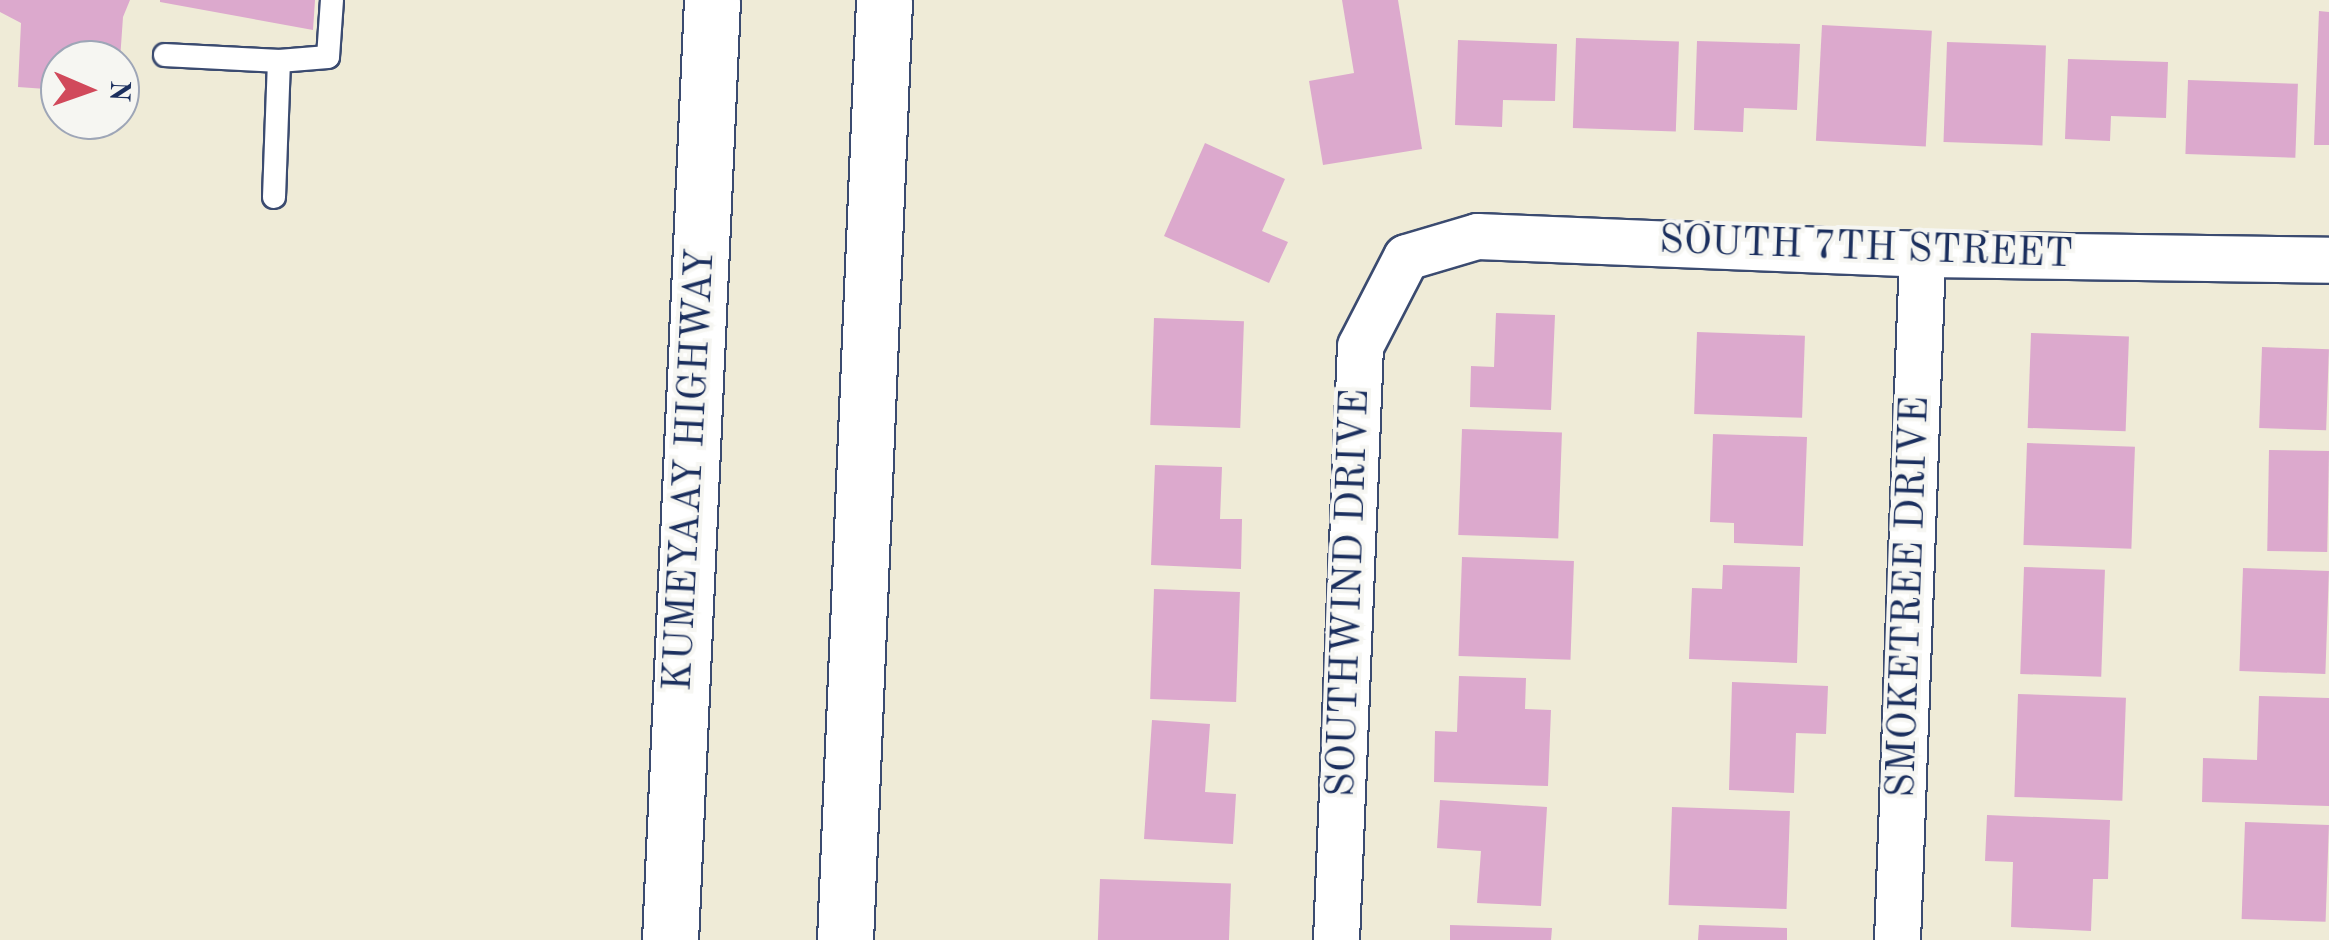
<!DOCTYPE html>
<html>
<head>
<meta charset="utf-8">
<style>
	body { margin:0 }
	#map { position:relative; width:2329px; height:940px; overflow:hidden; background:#efebd7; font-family:"Old Standard TT",serif }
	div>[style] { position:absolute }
	.building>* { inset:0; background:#dca9cd; transform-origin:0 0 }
	.roads { filter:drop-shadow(2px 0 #3b4b70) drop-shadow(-2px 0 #3b4b70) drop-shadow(0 2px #3b4b70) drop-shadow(0 -2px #3b4b70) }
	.service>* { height:22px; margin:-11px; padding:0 11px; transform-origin:11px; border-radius:11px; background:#fff }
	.minor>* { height:45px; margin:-22.5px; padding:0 22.5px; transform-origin:22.5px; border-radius:22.5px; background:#fff }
	.motorway>* { height:55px; margin:-27.5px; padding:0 27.5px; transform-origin:27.5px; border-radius:27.5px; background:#fff }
	span { translate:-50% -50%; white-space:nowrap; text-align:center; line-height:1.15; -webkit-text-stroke:8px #f6f6f2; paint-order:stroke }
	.street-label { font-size:40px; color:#1b2f5e }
	.north { position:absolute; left:40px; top:40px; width:100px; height:100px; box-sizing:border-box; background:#f6f6f2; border:2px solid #9ea6b7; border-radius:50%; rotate:92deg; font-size:28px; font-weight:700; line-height:40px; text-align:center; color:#1b2f5e }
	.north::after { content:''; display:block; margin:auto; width:35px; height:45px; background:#d1495b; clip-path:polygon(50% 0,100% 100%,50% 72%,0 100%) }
</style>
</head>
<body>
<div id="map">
	<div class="building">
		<i style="clip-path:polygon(0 0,130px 0,123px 17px,120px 60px,60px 60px,60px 90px,18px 87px,21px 23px,0 12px)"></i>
		<i style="clip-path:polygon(160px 0,315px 0,313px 30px,160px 2px)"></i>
		<i style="clip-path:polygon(1342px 0,1398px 0,1422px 149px,1323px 165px,1309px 81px,1354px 73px)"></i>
		<i style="clip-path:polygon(2319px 11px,2329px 12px,2329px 145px,2314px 145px)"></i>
		<i style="left:1822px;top:25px;width:110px;height:116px;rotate:3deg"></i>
		<i style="left:1576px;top:38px;width:103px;height:90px;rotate:2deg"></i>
		<i style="clip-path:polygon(1458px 40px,1557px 44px,1555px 101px,1503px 100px,1502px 127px,1455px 125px)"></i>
		<i style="clip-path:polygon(1697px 41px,1800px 44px,1797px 110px,1744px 108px,1743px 132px,1694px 130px)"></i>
		<i style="left:1947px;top:42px;width:99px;height:100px;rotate:2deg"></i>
		<i style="clip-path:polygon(2068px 59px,2168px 62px,2166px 118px,2111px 116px,2110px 141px,2065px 139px)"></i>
		<i style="left:2188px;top:80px;width:110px;height:74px;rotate:2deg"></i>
		<i style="clip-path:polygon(1205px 143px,1285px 179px,1262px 231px,1288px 242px,1269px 283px,1164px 236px)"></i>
		<i style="clip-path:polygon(1496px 313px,1555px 315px,1551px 410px,1470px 407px,1471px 366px,1494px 367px)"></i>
		<i style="left:1154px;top:318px;width:90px;height:107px;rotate:2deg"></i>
		<i style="left:1697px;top:332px;width:108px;height:82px;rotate:2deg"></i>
		<i style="left:2031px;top:333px;width:98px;height:95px;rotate:2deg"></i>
		<i style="left:2262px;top:347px;width:67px;height:81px;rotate:2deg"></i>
		<i style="left:1462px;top:429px;width:100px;height:106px;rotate:2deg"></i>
		<i style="clip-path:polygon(1713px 434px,1807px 437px,1803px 546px,1734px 543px,1734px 523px,1710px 522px)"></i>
		<i style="left:2027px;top:443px;width:108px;height:102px;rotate:2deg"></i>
		<i style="left:2269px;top:450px;width:60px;height:101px;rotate:1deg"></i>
		<i style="clip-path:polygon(1155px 465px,1222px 467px,1220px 519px,1242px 519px,1241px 569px,1151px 565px)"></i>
		<i style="left:1462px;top:557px;width:112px;height:99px;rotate:2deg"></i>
		<i style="clip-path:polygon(1723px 565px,1800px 567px,1797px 663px,1689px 659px,1692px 588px,1722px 589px)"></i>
		<i style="left:2024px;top:567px;width:81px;height:107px;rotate:2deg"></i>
		<i style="left:2243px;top:568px;width:86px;height:103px;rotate:2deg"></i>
		<i style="left:1154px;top:589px;width:86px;height:110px;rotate:2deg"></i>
		<i style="clip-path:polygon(1459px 676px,1526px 678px,1525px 709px,1551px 710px,1548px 786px,1434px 782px,1435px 731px,1457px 732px)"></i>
		<i style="clip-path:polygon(1732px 682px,1828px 686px,1826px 734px,1796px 733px,1794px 793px,1729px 790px)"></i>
		<i style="left:2018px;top:694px;width:108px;height:103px;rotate:2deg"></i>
		<i style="clip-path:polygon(2259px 696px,2329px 698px,2329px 806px,2202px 802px,2203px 758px,2257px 760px)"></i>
		<i style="clip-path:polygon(1152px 720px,1210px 724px,1205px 792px,1236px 794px,1233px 844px,1144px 839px)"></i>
		<i style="clip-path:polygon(1440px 800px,1547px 807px,1541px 906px,1477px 903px,1481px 851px,1437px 848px)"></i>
		<i style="left:1672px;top:807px;width:118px;height:98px;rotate:2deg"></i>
		<i style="clip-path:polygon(1987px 815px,2110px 820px,2108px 879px,2093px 879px,2091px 931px,2011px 927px,2013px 862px,1985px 861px)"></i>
		<i style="left:2245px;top:822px;width:84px;height:97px;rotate:2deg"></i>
		<i style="left:1100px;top:879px;width:131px;height:61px;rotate:2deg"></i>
		<i style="clip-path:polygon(1450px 925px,1552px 928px,1551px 940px,1450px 940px)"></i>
		<i style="clip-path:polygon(1699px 925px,1787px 928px,1787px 940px,1698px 940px)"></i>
	</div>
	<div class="roads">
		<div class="service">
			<i style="left:165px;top:55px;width:114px;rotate:3deg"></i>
			<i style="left:274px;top:197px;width:136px;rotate:-87.9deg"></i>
			<i style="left:279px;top:61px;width:49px;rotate:-4.7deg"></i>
			<i style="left:328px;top:57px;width:57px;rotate:-86deg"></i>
		</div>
		<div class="minor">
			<i style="left:1336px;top:940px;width:594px;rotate:-87.69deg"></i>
			<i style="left:1360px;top:346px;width:100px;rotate:-62.7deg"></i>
			<i style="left:1406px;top:257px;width:74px;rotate:-16.5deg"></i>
			<i style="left:1477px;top:236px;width:445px;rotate:2.3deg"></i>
			<i style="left:1922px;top:254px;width:407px;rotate:0.8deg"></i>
			<i style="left:1897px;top:940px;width:686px;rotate:-87.91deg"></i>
		</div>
		<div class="motorway">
			<i style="left:670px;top:940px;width:941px;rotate:-87.44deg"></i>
			<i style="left:845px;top:940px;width:941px;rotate:-87.62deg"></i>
		</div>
	</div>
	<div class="street-label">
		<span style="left:1866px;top:249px;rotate:2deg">SOUTH 7TH STREET</span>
		<span style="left:691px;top:470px;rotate:-87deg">KUMEYAAY HIGHWAY</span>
		<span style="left:1350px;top:593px;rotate:-88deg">SOUTHWIND DRIVE</span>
		<span style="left:1910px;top:597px;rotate:-88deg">SMOKETREE DRIVE</span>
	</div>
	<div class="north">N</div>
</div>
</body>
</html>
